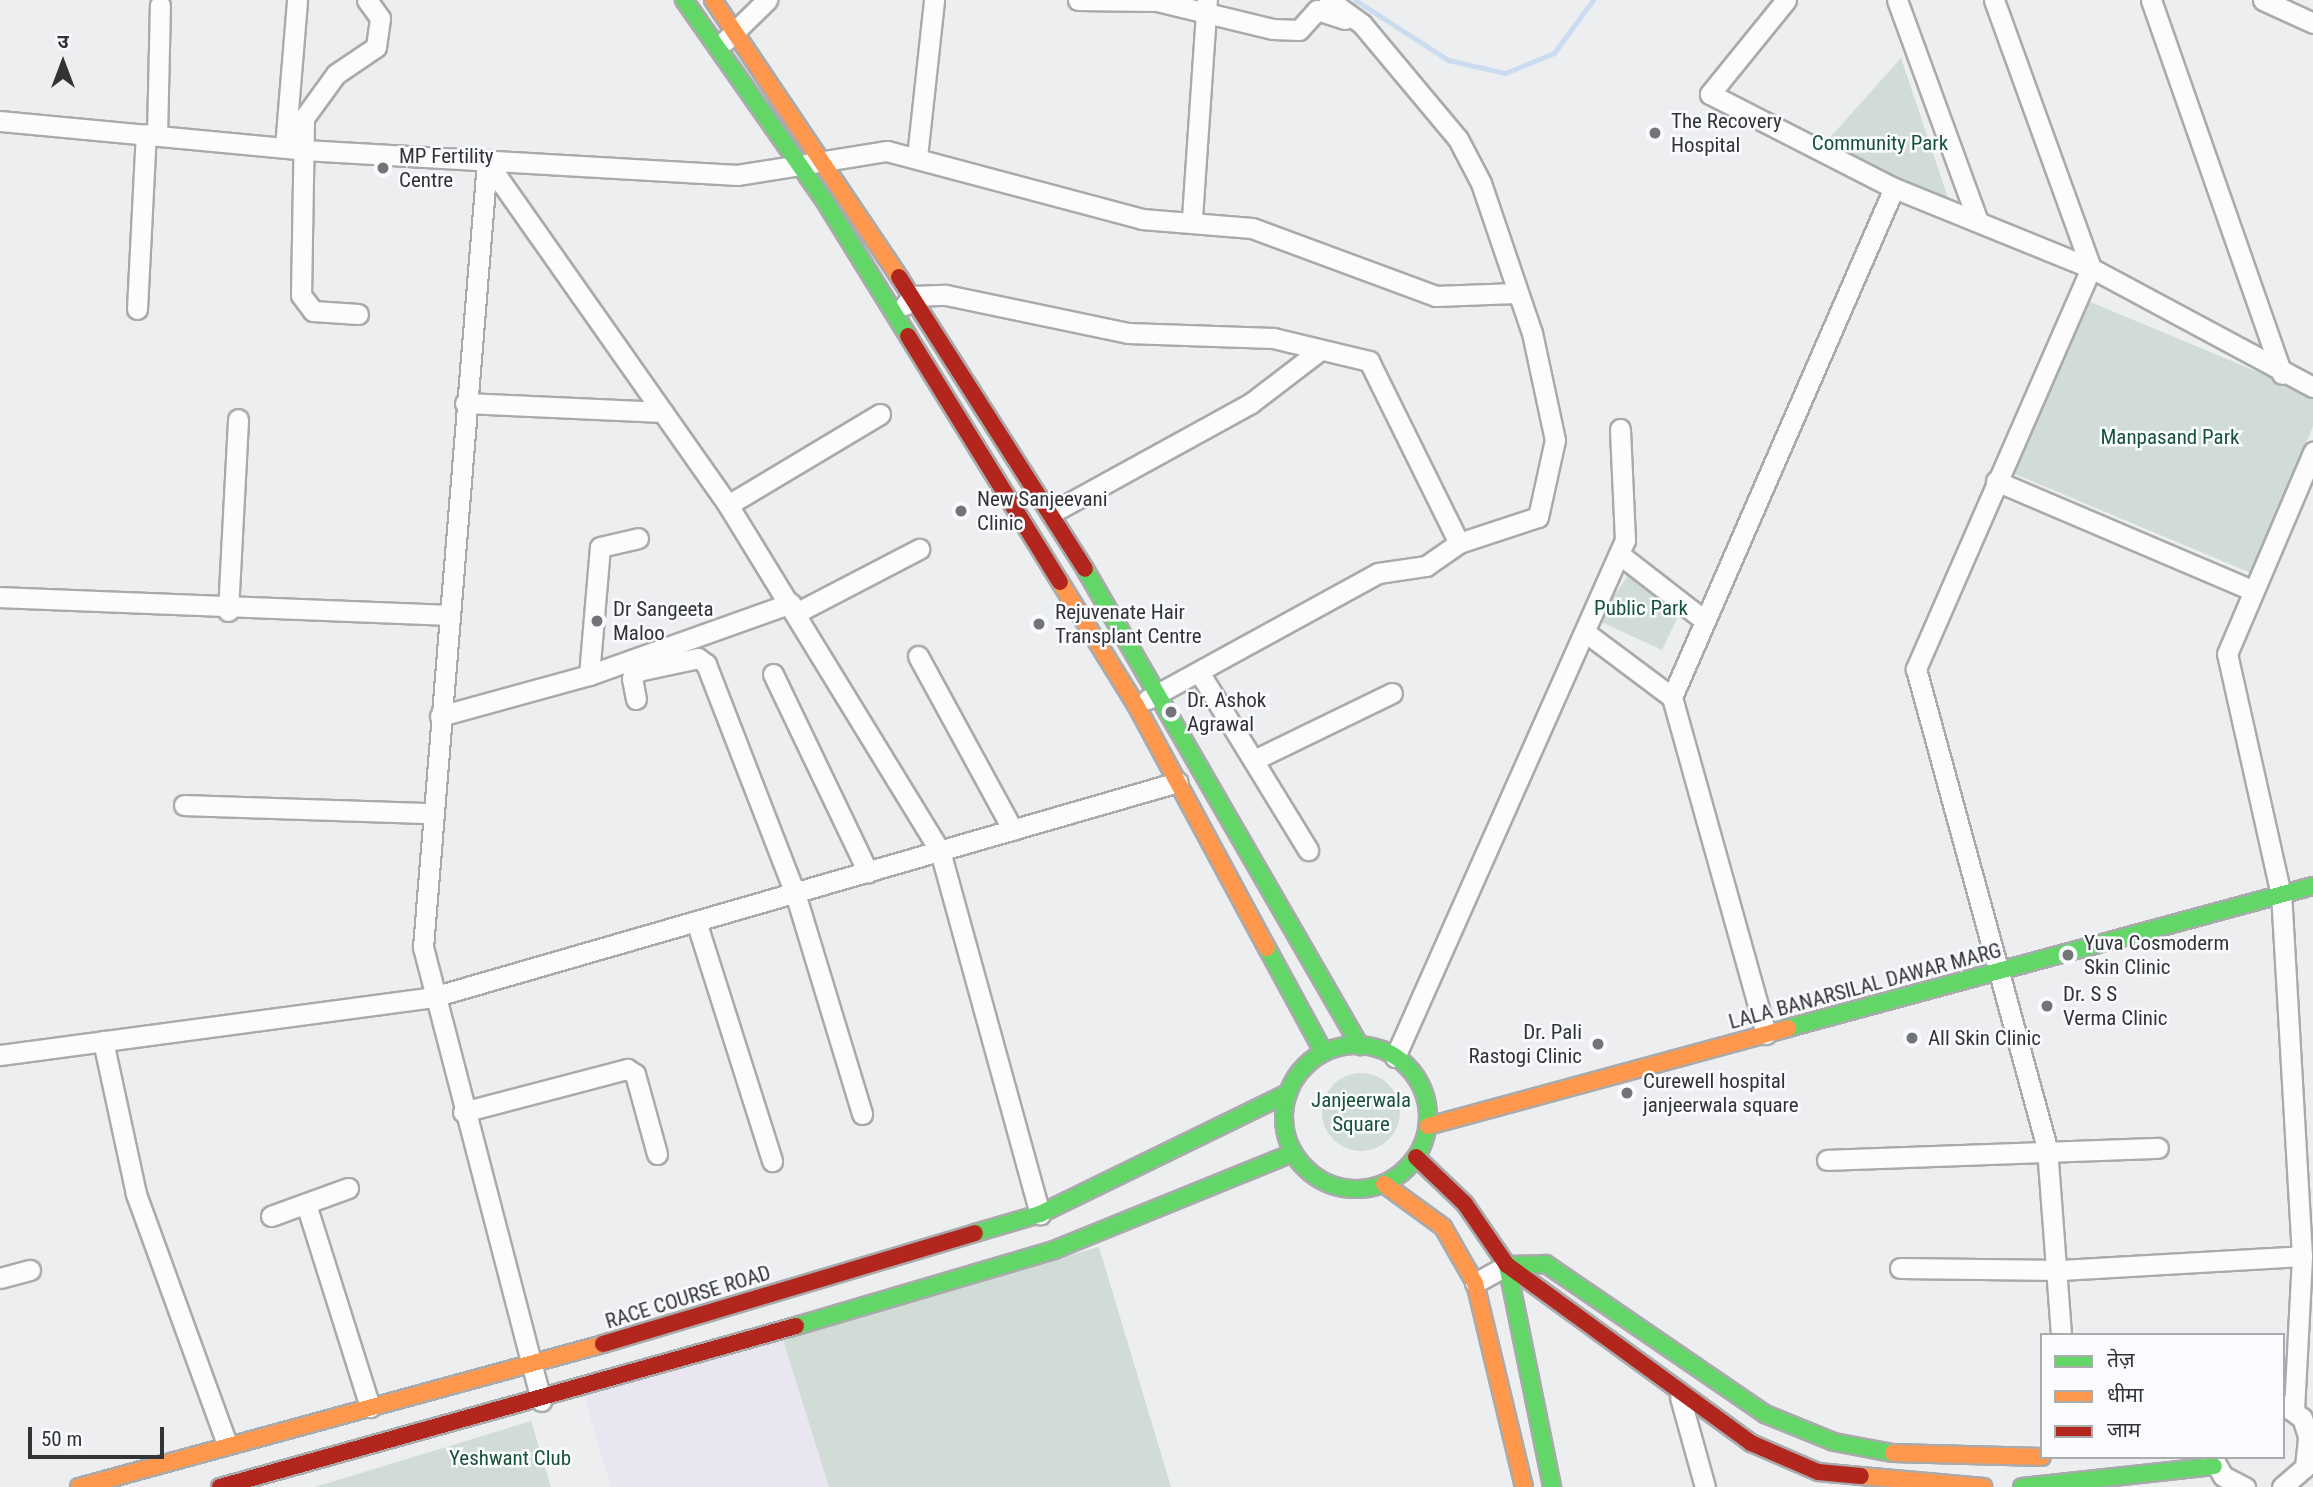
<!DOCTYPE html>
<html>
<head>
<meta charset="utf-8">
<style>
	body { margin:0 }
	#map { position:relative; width:2313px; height:1487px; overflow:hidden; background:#edeeef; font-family:"Roboto Condensed","Noto Sans Devanagari",sans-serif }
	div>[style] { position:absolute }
	.commercial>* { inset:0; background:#e9e6f2 }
	.green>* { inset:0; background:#d0dcd5 }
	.round { border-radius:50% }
	.stream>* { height:5px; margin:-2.5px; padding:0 2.5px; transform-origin:2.5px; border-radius:2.5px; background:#cbdcf1 }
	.roads { filter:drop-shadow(2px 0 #a9aaab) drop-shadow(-2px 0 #a9aaab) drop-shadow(0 2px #a9aaab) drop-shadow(0 -2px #a9aaab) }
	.street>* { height:19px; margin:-9.5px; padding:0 9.5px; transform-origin:9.5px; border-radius:9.5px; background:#fcfcfd }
	.fast>* { height:16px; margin:-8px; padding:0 8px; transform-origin:8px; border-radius:8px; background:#63d668 }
	.fast>.ring { margin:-8px; padding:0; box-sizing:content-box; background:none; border:16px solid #63d668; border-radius:50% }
	.slow>* { height:16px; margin:-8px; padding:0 8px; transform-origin:8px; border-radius:8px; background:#ff974d }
	.jam>* { height:16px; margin:-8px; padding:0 8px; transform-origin:8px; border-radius:8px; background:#b3261e }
	.dots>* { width:19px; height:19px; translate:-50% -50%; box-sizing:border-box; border:4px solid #f9fbfe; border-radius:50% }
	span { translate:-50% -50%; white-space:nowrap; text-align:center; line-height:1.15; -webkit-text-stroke:5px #f9fbfe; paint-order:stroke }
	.poi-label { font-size:21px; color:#323334 }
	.left { translate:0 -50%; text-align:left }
	.right { translate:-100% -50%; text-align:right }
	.park-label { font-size:21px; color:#195336 }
	.street-label { font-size:21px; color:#323334 }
	.legend { position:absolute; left:2040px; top:1333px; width:245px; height:126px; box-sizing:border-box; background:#f9fbfe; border:2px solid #a9abad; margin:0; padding:9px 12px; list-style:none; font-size:21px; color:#323334 }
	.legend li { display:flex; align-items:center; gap:14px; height:35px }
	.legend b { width:35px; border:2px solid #a9abad }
	.north { position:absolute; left:28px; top:28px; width:70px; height:70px; -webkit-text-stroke:5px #f9fbfe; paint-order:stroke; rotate:0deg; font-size:19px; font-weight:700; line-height:28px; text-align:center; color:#323334 }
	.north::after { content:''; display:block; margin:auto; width:24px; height:32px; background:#323334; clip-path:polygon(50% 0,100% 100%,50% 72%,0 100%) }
	.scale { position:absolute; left:28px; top:1427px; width:136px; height:32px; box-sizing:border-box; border:4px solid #323334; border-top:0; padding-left:9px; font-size:21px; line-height:24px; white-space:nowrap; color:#323334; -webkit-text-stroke:5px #f9fbfe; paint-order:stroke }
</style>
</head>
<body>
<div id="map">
	<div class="commercial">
		<i style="clip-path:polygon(782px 1337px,829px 1487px,611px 1487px,584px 1396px)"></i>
	</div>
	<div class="green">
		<i style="clip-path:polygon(1901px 58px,1949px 201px,1951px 219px,1811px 159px)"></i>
		<i style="clip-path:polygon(2083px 299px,2313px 395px,2313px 426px,2251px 573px,2010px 472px)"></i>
		<i style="clip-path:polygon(1632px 570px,1686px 600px,1662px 650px,1597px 620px)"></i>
		<i class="round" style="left:1322px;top:1073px;width:78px;height:78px"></i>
		<i style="clip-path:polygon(1099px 1247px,1171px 1487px,829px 1487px,782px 1337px)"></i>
		<i style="clip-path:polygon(531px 1421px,551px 1487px,315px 1487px)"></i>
	</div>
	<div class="stream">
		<i style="left:1355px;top:0;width:111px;rotate:32.8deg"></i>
		<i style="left:1448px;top:60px;width:58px;rotate:12.8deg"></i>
		<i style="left:1505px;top:73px;width:53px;rotate:-22.2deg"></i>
		<i style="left:1554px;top:53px;width:66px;rotate:-53.7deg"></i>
	</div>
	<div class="roads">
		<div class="street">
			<i style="left:1078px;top:0;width:79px;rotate:0.7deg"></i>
			<i style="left:1157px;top:1px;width:119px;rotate:13.6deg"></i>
			<i style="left:1273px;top:29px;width:26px;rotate:2deg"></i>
			<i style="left:1299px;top:30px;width:27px;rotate:-48deg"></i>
			<i style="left:1317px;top:10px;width:29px;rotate:18deg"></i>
			<i style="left:1786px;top:0;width:121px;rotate:129deg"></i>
			<i style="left:1710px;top:94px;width:207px;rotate:27.1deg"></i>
			<i style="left:1894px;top:188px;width:213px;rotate:22.1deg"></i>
			<i style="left:2091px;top:268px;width:252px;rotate:28.2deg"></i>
			<i style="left:1897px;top:0;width:235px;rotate:69.9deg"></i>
			<i style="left:1994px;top:0;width:285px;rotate:70.1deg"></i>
			<i style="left:2091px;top:268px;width:438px;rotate:113.6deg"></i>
			<i style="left:1916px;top:669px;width:497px;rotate:74.7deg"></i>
			<i style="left:2047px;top:1148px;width:188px;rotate:85.7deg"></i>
			<i style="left:2151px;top:0;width:396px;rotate:70.7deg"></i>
			<i style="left:2263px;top:0;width:55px;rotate:24.7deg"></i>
			<i style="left:725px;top:41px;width:59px;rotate:-44.3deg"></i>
			<i style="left:0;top:121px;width:305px;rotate:5.4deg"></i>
			<i style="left:304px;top:150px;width:434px;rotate:3.3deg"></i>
			<i style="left:737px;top:175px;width:152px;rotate:-9.1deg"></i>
			<i style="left:887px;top:151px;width:264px;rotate:14.9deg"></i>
			<i style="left:1142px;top:219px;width:110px;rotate:4.7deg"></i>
			<i style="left:1252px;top:228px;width:196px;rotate:20.3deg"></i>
			<i style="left:1436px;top:296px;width:80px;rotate:-2.1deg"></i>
			<i style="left:157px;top:135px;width:130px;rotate:-88.7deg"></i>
			<i style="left:285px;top:147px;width:147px;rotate:-85.3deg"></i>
			<i style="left:917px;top:157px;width:158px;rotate:-83.8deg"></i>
			<i style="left:487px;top:162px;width:788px;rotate:94.66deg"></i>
			<i style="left:423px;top:947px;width:469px;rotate:75.4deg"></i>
			<i style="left:487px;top:162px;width:419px;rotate:54.9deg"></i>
			<i style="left:1192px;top:218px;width:219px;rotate:-86.1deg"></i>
			<i style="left:905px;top:305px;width:12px;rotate:-48deg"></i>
			<i style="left:913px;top:296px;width:33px;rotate:-2deg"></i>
			<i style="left:946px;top:295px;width:186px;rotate:11.8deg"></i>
			<i style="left:1128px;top:333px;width:145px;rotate:2deg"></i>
			<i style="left:1273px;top:338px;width:99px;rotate:13.5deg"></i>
			<i style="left:1369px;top:361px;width:203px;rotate:63.7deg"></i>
			<i style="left:137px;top:309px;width:175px;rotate:-87.1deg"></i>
			<i style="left:358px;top:314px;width:45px;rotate:-176.2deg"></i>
			<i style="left:313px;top:311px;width:20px;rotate:-127deg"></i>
			<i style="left:301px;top:295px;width:177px;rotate:-89deg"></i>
			<i style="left:304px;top:118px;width:54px;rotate:-54deg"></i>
			<i style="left:336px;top:74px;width:48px;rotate:-34deg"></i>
			<i style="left:376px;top:47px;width:29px;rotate:-82deg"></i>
			<i style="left:380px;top:18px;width:22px;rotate:-126deg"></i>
			<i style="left:465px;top:403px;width:198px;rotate:2.6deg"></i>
			<i style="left:880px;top:414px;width:177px;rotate:149.1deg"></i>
			<i style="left:728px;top:505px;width:406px;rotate:58.5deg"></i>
			<i style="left:940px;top:851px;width:377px;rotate:74.6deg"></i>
			<i style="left:1996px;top:481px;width:280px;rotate:23.1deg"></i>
			<i style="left:1051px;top:513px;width:228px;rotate:-28.8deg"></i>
			<i style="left:1251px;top:403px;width:86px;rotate:-37.4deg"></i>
			<i style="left:1619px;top:554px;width:108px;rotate:37.8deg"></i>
			<i style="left:0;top:597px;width:448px;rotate:2.3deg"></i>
			<i style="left:228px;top:611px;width:192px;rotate:-87deg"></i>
			<i style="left:796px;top:613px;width:139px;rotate:-27.5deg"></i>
			<i style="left:1585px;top:632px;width:109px;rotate:36.8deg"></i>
			<i style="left:918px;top:656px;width:198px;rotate:61.4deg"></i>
			<i style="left:1199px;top:672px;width:209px;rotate:58.5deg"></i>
			<i style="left:773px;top:674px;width:220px;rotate:64.4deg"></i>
			<i style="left:589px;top:675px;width:128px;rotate:-85.1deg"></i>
			<i style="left:600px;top:547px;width:39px;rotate:-13deg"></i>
			<i style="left:636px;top:699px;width:21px;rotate:-101deg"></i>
			<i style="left:632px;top:678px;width:9px;rotate:-49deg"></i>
			<i style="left:638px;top:671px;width:61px;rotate:-12.2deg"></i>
			<i style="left:698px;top:658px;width:10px;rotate:37deg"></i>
			<i style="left:706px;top:664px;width:246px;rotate:68.8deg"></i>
			<i style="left:795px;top:893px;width:231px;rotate:73.1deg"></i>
			<i style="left:1148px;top:699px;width:262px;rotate:-28.7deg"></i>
			<i style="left:1378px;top:573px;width:49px;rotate:-8.3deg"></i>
			<i style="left:1426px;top:566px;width:40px;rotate:-34.9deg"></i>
			<i style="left:1459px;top:543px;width:83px;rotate:-18.2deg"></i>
			<i style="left:1538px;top:517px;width:79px;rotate:-77.6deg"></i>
			<i style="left:1555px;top:440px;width:109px;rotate:-102.1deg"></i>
			<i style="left:1532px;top:333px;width:158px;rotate:-108.8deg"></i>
			<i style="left:1481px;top:183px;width:50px;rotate:-117.6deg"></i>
			<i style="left:1458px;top:139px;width:150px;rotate:-129.9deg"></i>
			<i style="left:1362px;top:24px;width:41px;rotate:-144deg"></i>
			<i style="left:440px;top:716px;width:155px;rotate:-15.4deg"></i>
			<i style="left:589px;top:675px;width:214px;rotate:-19.6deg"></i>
			<i style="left:1256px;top:759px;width:151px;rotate:-25.9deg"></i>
			<i style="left:184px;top:805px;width:247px;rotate:1.9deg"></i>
			<i style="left:696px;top:921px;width:252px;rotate:72.4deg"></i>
			<i style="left:1766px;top:1034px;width:350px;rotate:-105.6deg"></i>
			<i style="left:1672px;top:697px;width:555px;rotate:-66.44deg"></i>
			<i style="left:103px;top:1041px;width:157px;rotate:77.8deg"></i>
			<i style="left:136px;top:1194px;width:266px;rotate:70deg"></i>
			<i style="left:0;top:1055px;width:437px;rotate:-7.6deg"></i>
			<i style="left:433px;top:997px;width:775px;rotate:-16.1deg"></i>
			<i style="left:1395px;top:1057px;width:566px;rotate:-66.02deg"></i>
			<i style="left:1625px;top:540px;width:111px;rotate:-92.6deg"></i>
			<i style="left:463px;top:1112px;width:170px;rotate:-14.7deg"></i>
			<i style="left:627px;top:1069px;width:9px;rotate:32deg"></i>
			<i style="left:635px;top:1074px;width:83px;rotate:74.6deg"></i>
			<i style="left:1827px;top:1160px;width:331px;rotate:-2.1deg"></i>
			<i style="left:306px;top:1204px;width:213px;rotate:72.5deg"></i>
			<i style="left:271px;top:1216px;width:82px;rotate:-20deg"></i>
			<i style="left:1900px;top:1268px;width:161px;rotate:0.7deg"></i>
			<i style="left:2061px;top:1270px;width:241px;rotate:-3.3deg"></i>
			<i style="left:0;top:1278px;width:31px;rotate:-15deg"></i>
			<i style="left:1475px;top:1283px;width:37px;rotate:-29deg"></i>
			<i style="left:1680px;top:1397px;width:93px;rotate:74.5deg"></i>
			<i style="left:2294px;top:1410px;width:154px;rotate:-87deg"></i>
			<i style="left:2302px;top:1256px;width:362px;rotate:-93.3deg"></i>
			<i style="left:2281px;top:895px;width:247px;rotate:-102.6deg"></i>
			<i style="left:2227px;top:654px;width:220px;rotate:-66.9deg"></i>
			<i style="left:2212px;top:1457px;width:22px;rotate:60deg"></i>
			<i style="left:2223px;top:1476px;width:25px;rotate:27deg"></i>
			<i style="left:2282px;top:1487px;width:30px;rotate:-41deg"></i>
			<i style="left:2305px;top:1467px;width:31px;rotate:-84deg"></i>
			<i style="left:2308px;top:1436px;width:19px;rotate:-108deg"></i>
			<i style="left:2302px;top:1418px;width:22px;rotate:-144deg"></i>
		</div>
		<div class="fast">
			<i style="left:684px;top:0;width:248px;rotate:55deg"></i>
			<i style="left:826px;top:203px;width:156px;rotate:58.3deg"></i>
			<i style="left:1085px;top:569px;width:551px;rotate:60.04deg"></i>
			<i style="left:1267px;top:948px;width:119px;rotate:61.5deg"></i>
			<i style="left:1788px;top:1028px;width:544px;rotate:-15.14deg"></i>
			<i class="ring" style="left:1284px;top:1045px;width:128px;height:128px"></i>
			<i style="left:975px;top:1233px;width:68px;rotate:-16.3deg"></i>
			<i style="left:1040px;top:1214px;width:276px;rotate:-26deg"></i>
			<i style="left:1507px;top:1265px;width:39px;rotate:-1deg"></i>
			<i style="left:1546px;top:1264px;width:265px;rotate:34.4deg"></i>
			<i style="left:1765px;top:1414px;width:74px;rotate:22.1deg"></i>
			<i style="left:1834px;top:1442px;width:60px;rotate:10.6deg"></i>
			<i style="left:1507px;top:1265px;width:227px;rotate:78.5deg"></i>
			<i style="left:796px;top:1326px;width:269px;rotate:-16.4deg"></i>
			<i style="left:1054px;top:1250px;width:258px;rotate:-22.1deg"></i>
			<i style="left:2022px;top:1487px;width:193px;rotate:-6.2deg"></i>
		</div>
		<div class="slow">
			<i style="left:713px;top:0;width:334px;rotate:56.1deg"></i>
			<i style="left:1060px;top:582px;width:145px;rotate:58.3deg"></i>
			<i style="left:1136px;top:705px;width:276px;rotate:61.7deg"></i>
			<i style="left:1428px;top:1126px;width:373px;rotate:-15.2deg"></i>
			<i style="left:1384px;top:1184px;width:73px;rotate:36.1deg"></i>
			<i style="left:1443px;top:1227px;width:64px;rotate:60.3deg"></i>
			<i style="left:1475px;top:1283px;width:210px;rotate:76.5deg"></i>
			<i style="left:1893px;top:1453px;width:149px;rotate:1.5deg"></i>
			<i style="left:1861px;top:1476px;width:123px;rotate:5.1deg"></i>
			<i style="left:79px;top:1487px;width:543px;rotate:-15.26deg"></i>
		</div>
		<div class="jam">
			<i style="left:899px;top:277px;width:346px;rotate:57.5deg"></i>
			<i style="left:908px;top:336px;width:289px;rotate:58.3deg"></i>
			<i style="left:1416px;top:1157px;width:68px;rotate:43.8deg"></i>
			<i style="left:1465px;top:1204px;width:74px;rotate:55.5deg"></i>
			<i style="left:1507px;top:1265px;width:302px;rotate:36.1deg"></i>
			<i style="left:1751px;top:1443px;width:73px;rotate:23.4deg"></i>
			<i style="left:1818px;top:1472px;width:43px;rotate:5.3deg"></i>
			<i style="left:603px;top:1344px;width:388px;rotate:-16.6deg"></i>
			<i style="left:220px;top:1487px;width:598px;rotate:-15.62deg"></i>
		</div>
	</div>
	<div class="dots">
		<i style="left:1655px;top:133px;background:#737475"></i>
		<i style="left:383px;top:168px;background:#737475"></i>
		<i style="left:961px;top:511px;background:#737475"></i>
		<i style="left:597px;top:621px;background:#737475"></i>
		<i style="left:1039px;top:624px;background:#737475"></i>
		<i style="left:1171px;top:712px;background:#737475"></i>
		<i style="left:2068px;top:955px;background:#737475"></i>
		<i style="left:2047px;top:1006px;background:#737475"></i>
		<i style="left:1912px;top:1038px;background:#737475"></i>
		<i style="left:1598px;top:1044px;background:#737475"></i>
		<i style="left:1627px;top:1093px;background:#737475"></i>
	</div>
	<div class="poi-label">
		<span class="left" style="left:1671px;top:133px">The Recovery<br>Hospital</span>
		<span class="left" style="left:399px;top:168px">MP Fertility<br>Centre</span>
		<span class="left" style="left:977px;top:511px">New Sanjeevani<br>Clinic</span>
		<span class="left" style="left:613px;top:621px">Dr Sangeeta<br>Maloo</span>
		<span class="left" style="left:1055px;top:624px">Rejuvenate Hair<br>Transplant Centre</span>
		<span class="left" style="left:1187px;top:712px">Dr. Ashok<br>Agrawal</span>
		<span class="left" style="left:2084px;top:955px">Yuva Cosmoderm<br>Skin Clinic</span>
		<span class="left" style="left:2063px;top:1006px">Dr. S S<br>Verma Clinic</span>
		<span class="right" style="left:1582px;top:1044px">Dr. Pali<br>Rastogi Clinic</span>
		<span class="left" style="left:1928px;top:1038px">All Skin Clinic</span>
		<span class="left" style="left:1643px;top:1093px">Curewell hospital<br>janjeerwala square</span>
	</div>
	<div class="park-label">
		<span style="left:1880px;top:143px">Community Park</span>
		<span style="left:2170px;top:437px">Manpasand Park</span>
		<span style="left:1641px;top:608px">Public Park</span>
		<span style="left:1361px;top:1112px">Janjeerwala<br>Square</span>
		<span style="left:510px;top:1458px">Yeshwant Club</span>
	</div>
	<div class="street-label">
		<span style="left:1865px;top:986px;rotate:-15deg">LALA BANARSILAL DAWAR MARG</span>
		<span style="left:688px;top:1297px;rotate:-17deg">RACE COURSE ROAD</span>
	</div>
	<ul class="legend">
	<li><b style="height:9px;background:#63d668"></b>तेज़</li>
	<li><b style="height:9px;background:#ff974d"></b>धीमा</li>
	<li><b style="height:9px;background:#b3261e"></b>जाम</li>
	</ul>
	<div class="north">उ</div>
	<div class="scale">50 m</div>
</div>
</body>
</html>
